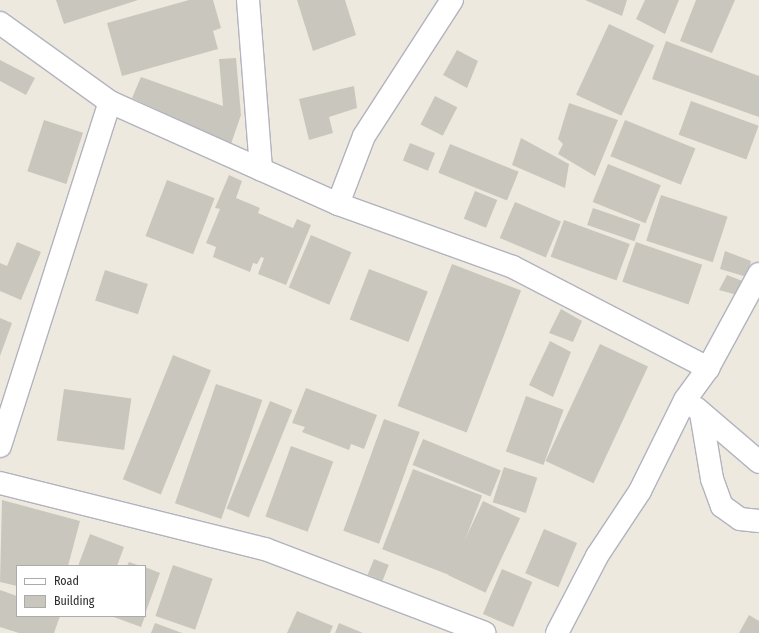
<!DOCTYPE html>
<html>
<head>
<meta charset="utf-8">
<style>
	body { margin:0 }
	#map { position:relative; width:759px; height:633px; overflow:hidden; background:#ede9df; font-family:"Fira Sans Condensed",sans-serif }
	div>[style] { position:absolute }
	.building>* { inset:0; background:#c9c7bd; transform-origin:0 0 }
	.roads { filter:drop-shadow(1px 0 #b2b3bf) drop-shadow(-1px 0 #b2b3bf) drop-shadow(0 1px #b2b3bf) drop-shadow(0 -1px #b2b3bf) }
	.minor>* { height:22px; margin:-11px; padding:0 11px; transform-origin:11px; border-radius:11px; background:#fff }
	span { translate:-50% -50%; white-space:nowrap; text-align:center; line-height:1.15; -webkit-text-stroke:3px #fff; paint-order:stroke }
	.legend { position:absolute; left:16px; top:565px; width:130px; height:52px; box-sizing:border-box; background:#fff; border:1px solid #ababab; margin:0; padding:5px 7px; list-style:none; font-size:12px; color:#2c2c2c }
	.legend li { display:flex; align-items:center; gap:8px; height:20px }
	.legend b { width:20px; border:1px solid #ababab }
</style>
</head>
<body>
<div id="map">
	<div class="building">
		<i style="clip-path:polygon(56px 0,138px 0,64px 24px)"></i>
		<i style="clip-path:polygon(189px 0,213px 0,221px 28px,213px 31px,218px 49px,122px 76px,107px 23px)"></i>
		<i style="clip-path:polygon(297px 0,345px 0,356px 35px,313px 51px)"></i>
		<i style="clip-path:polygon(585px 0,627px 0,622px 16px)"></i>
		<i style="clip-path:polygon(645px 0,679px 0,665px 34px,636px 19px)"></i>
		<i style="clip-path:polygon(696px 0,735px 0,712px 53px,680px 41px)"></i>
		<i style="left:609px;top:24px;width:50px;height:78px;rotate:25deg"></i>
		<i style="clip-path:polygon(666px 41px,759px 76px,759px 117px,652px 79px)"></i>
		<i style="clip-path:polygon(457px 50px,478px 61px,467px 88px,443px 75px)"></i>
		<i style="clip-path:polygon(236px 58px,241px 115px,231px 144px,132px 98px,141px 77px,223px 106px,219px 59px)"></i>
		<i style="clip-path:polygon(0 60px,35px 78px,26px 95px,0 81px)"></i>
		<i style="clip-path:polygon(354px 86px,357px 108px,329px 117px,333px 133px,309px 140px,299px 99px)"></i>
		<i style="left:435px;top:96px;width:25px;height:32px;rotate:27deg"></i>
		<i style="left:691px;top:101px;width:72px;height:36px;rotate:20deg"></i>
		<i style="clip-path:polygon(569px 103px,618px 120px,595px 176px,558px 154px,563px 144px,558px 139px)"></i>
		<i style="left:44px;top:120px;width:41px;height:54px;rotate:18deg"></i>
		<i style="left:625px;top:120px;width:76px;height:39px;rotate:22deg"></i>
		<i style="clip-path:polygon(521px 138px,569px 164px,565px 188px,512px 165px)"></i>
		<i style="left:410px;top:143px;width:27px;height:19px;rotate:22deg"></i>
		<i style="left:450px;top:144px;width:74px;height:31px;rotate:22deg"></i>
		<i style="left:608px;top:164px;width:57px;height:41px;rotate:22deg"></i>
		<i style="clip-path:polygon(229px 175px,242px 181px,236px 198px,260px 208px,258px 213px,293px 228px,297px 219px,311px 225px,286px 285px,258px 274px,264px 258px,261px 257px,257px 264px,253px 263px,250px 272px,213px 257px,216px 247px,206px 243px,220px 209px,215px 208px)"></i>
		<i style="left:167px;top:180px;width:51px;height:60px;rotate:21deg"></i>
		<i style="left:475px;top:191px;width:24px;height:30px;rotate:22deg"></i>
		<i style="left:661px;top:195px;width:70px;height:48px;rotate:18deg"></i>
		<i style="left:515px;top:202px;width:50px;height:39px;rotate:23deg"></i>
		<i style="left:593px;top:208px;width:50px;height:18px;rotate:19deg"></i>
		<i style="left:564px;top:220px;width:70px;height:39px;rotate:20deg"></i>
		<i style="left:311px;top:235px;width:44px;height:57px;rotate:23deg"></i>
		<i style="clip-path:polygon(17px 242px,41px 252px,21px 300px,0 291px,0 263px,7px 266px)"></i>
		<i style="left:636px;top:242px;width:70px;height:42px;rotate:19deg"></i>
		<i style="clip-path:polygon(725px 251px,751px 261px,747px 277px,720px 269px)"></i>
		<i style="left:452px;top:264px;width:74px;height:152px;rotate:21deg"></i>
		<i style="left:369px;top:269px;width:63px;height:54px;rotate:21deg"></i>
		<i style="left:105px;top:270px;width:45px;height:32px;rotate:18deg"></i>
		<i style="clip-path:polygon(727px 275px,745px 282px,737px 295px,719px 290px)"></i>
		<i style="clip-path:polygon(561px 309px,582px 321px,573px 342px,549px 333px)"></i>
		<i style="clip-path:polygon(0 318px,12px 323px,0 356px)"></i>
		<i style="clip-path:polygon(550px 341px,571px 352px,553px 397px,529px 385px)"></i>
		<i style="left:600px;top:344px;width:53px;height:129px;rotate:25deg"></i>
		<i style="left:173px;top:355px;width:41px;height:134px;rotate:22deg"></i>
		<i style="left:216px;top:384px;width:49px;height:126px;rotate:19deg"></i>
		<i style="clip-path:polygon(306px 388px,377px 415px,364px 449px,351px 444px,349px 450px,302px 432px,305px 427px,292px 423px)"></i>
		<i style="left:64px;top:389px;width:68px;height:52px;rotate:8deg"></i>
		<i style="left:526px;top:396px;width:40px;height:59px;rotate:20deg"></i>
		<i style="left:270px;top:401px;width:24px;height:116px;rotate:22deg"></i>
		<i style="left:384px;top:419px;width:38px;height:119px;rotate:20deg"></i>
		<i style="left:423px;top:439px;width:84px;height:28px;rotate:22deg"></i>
		<i style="left:291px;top:446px;width:45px;height:75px;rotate:20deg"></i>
		<i style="left:504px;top:467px;width:35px;height:37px;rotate:18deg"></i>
		<i style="left:413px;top:469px;width:74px;height:86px;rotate:21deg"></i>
		<i style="clip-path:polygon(2px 500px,80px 521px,68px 566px,17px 566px,17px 586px,0 582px)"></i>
		<i style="left:483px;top:501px;width:41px;height:82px;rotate:25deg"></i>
		<i style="left:544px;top:529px;width:36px;height:48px;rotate:23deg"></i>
		<i style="clip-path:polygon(90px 534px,124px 547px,117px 566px,78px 566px)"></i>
		<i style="left:374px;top:559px;width:16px;height:17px;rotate:22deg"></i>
		<i style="clip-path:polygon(129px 562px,141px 566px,127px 566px)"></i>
		<i style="left:173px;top:565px;width:42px;height:54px;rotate:19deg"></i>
		<i style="clip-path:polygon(145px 567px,160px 573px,145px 614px)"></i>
		<i style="left:502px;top:569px;width:33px;height:49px;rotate:23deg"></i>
		<i style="clip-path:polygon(0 590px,17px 596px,17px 616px,60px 616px,54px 633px,19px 633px,0 627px)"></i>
		<i style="clip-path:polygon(297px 611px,333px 626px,330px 633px,287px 633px)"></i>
		<i style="clip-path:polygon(749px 615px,759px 621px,759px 633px,739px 633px)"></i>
		<i style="clip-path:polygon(111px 616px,145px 616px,141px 627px)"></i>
		<i style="clip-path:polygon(155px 623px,182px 633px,151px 633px)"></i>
		<i style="clip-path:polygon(339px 623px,363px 633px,335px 633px)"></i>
	</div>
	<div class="roads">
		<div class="minor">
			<i style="left:248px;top:0;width:170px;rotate:85.6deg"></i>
			<i style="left:0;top:23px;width:135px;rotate:35.7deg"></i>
			<i style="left:110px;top:102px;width:250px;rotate:24.1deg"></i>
			<i style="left:338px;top:204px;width:186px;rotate:19.8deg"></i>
			<i style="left:513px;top:267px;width:220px;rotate:27.4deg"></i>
			<i style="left:338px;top:204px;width:73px;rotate:-69.1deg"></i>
			<i style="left:364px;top:136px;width:162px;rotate:-57.1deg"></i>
			<i style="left:696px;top:408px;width:83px;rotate:40.6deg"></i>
			<i style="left:701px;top:413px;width:67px;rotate:80.5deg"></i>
			<i style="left:712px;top:479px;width:29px;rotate:70deg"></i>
			<i style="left:722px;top:506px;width:22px;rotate:36deg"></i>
			<i style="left:740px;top:519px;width:19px;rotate:6deg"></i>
			<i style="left:0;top:446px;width:361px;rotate:-72.3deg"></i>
			<i style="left:0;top:483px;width:273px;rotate:14deg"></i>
			<i style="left:265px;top:549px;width:235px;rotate:20.9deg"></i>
			<i style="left:557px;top:633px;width:87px;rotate:-62.5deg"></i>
			<i style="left:597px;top:556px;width:78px;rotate:-56.5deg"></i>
			<i style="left:640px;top:491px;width:102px;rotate:-63.7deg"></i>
			<i style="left:685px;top:400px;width:39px;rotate:-54deg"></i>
			<i style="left:708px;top:368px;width:107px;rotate:-61.5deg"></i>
		</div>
	</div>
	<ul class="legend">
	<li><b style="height:5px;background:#fff"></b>Road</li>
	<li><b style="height:11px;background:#c9c7bd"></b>Building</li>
	</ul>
</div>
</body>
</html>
